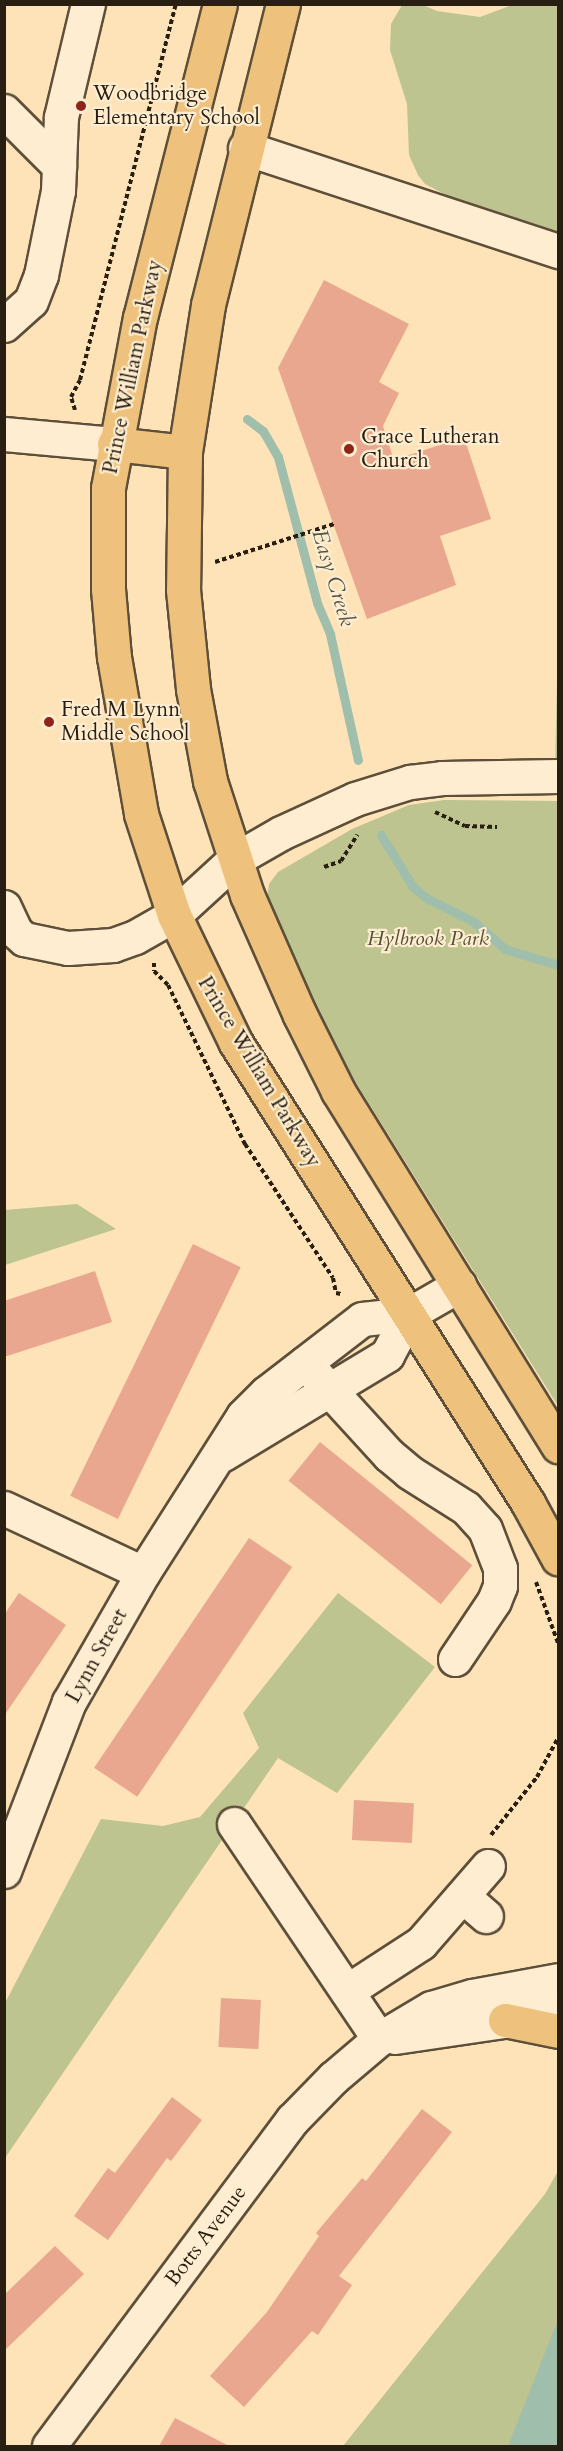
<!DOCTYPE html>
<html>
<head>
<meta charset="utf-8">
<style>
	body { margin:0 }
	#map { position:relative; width:563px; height:2451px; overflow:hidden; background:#fde3b7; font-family:Cardo,serif }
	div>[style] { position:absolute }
	.green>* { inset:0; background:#bec48f }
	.water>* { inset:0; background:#9fbeac }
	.stream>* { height:9px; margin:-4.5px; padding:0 4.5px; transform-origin:4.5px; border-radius:4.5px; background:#9fbeac }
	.building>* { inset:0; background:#e9a78f; transform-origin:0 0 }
	.path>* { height:4px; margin-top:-2px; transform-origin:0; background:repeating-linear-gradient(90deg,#281e11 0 4.5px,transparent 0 7.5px) }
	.roads { filter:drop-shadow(2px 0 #5d4f3a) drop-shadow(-2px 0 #5d4f3a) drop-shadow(0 2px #5d4f3a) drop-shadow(0 -2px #5d4f3a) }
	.minor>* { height:33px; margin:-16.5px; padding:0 16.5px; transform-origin:16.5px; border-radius:16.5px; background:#feedd0 }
	.major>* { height:33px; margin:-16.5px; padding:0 16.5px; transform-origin:16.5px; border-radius:16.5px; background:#eec27c }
	.dots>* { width:16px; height:16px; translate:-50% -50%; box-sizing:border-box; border:3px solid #feedd0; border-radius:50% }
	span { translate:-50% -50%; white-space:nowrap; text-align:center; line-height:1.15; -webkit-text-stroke:4.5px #feedd0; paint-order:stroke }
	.poi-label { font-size:21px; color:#281e11 }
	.left { translate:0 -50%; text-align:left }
	.street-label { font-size:21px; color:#281e11 }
	.park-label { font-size:21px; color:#555037; font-style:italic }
	.water-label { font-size:22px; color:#525647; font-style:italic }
	.frame { position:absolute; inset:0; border:6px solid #281e11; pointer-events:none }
</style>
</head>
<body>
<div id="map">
	<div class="green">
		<i style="clip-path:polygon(402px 5px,423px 5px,437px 11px,480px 17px,512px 5px,558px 5px,558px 232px,450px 197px,425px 184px,418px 175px,409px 155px,407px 104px,390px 50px,391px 24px)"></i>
		<i style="clip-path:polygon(558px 632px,558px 766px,555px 766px,558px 638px)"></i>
		<i style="clip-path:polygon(444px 800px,558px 801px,558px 1406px,338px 1054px,267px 898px,269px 884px,278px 872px,352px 829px,409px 805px)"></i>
		<i style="clip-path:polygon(77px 1204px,116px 1229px,5px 1265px,5px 1210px)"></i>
		<i style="clip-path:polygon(338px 1593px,435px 1667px,337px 1793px,278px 1758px,5px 2158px,5px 2003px,101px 1819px,163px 1826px,200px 1817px,259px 1748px,243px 1713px)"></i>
		<i style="clip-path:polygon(558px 2171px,558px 2446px,343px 2446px,545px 2194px)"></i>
	</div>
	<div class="water">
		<i style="clip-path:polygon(558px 2320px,558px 2446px,508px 2446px)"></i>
	</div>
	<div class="stream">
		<i style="left:247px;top:419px;width:20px;rotate:37deg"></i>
		<i style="left:263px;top:431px;width:30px;rotate:60deg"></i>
		<i style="left:278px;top:457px;width:151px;rotate:75deg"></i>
		<i style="left:317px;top:603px;width:34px;rotate:67deg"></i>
		<i style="left:330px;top:634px;width:129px;rotate:77.5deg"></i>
		<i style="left:381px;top:835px;width:61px;rotate:58.4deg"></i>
		<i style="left:413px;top:887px;width:19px;rotate:39deg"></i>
		<i style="left:428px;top:899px;width:51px;rotate:26.6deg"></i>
		<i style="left:474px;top:922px;width:41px;rotate:41.1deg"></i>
		<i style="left:505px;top:949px;width:55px;rotate:16.8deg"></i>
	</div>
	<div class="building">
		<i style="clip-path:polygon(324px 280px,409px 324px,379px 382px,399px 393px,383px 426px,394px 460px,464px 437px,491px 519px,440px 536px,456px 585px,367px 619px,278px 368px)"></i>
		<i style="left:193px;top:1244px;width:53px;height:280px;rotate:26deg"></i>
		<i style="clip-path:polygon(95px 1271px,112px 1322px,4px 1357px,4px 1301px)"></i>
		<i style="left:320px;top:1442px;width:196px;height:50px;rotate:39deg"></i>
		<i style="left:249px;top:1538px;width:52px;height:277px;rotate:34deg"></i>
		<i style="clip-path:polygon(19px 1593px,66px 1625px,4px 1716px,4px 1615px)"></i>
		<i style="left:354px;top:1800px;width:60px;height:40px;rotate:3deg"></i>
		<i style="left:221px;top:1998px;width:40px;height:49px;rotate:3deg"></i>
		<i style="clip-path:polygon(172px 2097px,202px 2120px,171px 2161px,167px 2158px,108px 2240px,74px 2216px,108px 2168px,115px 2173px)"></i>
		<i style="clip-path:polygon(422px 2109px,452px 2132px,339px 2276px,352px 2285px,318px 2335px,312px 2331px,244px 2407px,210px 2376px,267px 2312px,319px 2236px,316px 2233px,362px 2178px,366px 2181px)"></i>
		<i style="clip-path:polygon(55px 2246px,84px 2274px,4px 2351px,4px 2295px)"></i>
		<i style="clip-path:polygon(175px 2418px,229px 2446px,159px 2446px)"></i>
	</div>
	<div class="path">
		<i style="left:75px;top:410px;width:14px;rotate:-107deg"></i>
		<i style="left:71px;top:397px;width:19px;rotate:-62deg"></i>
		<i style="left:80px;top:380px;width:388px;rotate:-75.7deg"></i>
		<i style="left:215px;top:562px;width:125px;rotate:-17.7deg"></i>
		<i style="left:435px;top:812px;width:33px;rotate:25deg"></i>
		<i style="left:465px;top:826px;width:32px;rotate:2deg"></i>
		<i style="left:324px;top:867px;width:18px;rotate:-19deg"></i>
		<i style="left:341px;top:861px;width:31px;rotate:-58deg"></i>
		<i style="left:154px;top:963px;width:8px;rotate:90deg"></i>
		<i style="left:154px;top:971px;width:20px;rotate:45deg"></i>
		<i style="left:168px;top:985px;width:177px;rotate:64.2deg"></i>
		<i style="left:245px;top:1144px;width:160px;rotate:56.7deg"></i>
		<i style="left:333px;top:1278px;width:15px;rotate:79deg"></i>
		<i style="left:336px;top:1293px;width:5px;rotate:11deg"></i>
		<i style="left:536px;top:1582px;width:65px;rotate:70.2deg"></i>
		<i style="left:491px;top:1835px;width:74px;rotate:-51.6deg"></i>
		<i style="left:537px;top:1777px;width:44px;rotate:-61.7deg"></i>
	</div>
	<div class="roads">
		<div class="minor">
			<i style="left:4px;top:111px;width:78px;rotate:45deg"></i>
			<i style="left:245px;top:148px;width:330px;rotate:18.2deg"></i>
			<i style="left:4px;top:325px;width:36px;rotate:-42deg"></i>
			<i style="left:31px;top:301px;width:28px;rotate:-69deg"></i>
			<i style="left:41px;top:275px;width:86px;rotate:-78.6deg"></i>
			<i style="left:58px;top:191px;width:74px;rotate:-87.7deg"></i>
			<i style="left:61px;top:117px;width:116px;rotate:-76.6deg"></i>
			<i style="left:4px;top:434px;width:110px;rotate:5.2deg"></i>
			<i style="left:4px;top:907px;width:26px;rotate:65deg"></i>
			<i style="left:15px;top:931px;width:12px;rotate:42deg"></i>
			<i style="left:24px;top:939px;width:45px;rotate:11.6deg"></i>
			<i style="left:68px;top:948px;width:45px;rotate:-3.8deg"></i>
			<i style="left:113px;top:945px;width:23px;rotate:-20deg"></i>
			<i style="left:135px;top:937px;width:45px;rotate:-29.4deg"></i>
			<i style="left:174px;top:915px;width:81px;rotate:-42.5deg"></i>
			<i style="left:234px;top:860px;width:54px;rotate:-29.9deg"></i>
			<i style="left:281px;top:833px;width:81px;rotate:-24.7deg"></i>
			<i style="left:355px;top:799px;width:58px;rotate:-17.2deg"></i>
			<i style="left:410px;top:782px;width:32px;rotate:-7deg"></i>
			<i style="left:442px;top:778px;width:116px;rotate:-1deg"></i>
			<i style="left:305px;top:1363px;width:125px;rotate:47.6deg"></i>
			<i style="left:389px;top:1455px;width:26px;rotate:40deg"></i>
			<i style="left:409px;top:1472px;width:67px;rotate:32.3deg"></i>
			<i style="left:466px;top:1508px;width:28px;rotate:48deg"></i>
			<i style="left:485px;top:1529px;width:42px;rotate:69deg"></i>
			<i style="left:500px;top:1568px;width:18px;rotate:90deg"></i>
			<i style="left:500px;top:1586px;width:16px;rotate:112deg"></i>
			<i style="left:494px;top:1601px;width:70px;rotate:123.9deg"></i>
			<i style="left:223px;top:1454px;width:192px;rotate:-31.1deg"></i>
			<i style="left:387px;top:1355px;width:47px;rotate:-61.8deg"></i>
			<i style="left:4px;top:1508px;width:153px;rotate:25.1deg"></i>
			<i style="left:234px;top:1824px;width:259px;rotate:56deg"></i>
			<i style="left:4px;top:1871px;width:181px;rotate:-69deg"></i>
			<i style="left:69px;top:1702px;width:149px;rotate:-60.2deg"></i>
			<i style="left:143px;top:1573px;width:186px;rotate:-57.5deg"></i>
			<i style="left:243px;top:1416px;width:33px;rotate:-45deg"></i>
			<i style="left:266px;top:1393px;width:121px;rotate:-37.6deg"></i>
			<i style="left:362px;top:1319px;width:47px;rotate:-6.1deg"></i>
			<i style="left:409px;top:1314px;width:58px;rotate:-30.1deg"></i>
			<i style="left:464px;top:1897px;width:29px;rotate:41deg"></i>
			<i style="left:347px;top:1991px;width:88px;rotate:-33deg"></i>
			<i style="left:421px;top:1943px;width:102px;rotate:-49deg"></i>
			<i style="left:395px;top:2037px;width:165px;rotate:-8.4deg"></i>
			<i style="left:49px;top:2446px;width:407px;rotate:-53.3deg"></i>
			<i style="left:292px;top:2120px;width:59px;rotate:-45.7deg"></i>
			<i style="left:333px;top:2078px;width:60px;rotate:-40.3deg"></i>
			<i style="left:379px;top:2039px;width:61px;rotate:-30.8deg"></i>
			<i style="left:431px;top:2008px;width:43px;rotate:-16.3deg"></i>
			<i style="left:472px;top:1996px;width:87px;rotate:-10.5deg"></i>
		</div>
		<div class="major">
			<i style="left:220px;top:4px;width:323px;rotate:104.3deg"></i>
			<i style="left:140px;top:317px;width:174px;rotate:100.6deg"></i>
			<i style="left:108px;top:488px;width:101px;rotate:90deg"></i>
			<i style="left:108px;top:589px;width:68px;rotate:85deg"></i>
			<i style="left:114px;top:657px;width:159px;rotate:80.2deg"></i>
			<i style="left:141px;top:814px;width:106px;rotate:71.9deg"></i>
			<i style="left:174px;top:915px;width:142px;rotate:64.2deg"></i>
			<i style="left:236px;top:1043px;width:545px;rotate:57.59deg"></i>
			<i style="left:528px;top:1503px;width:63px;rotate:61.4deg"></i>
			<i style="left:283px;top:4px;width:310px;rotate:104deg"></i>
			<i style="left:208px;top:305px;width:149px;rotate:98.9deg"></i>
			<i style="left:185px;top:452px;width:138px;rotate:90.8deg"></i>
			<i style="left:183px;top:590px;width:100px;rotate:84.2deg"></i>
			<i style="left:193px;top:689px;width:94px;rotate:79.5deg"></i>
			<i style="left:210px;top:781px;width:120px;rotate:72deg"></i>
			<i style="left:247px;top:895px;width:131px;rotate:66.2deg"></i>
			<i style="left:300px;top:1015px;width:85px;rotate:63.4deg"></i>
			<i style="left:338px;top:1091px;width:418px;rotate:58.2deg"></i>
			<i style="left:114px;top:444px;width:71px;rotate:6.4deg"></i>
			<i style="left:505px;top:2020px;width:54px;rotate:11.7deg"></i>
		</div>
	</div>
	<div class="dots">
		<i style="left:81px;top:106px;background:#8f2418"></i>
		<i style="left:349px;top:449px;background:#8f2418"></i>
		<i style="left:49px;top:722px;background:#8f2418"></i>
	</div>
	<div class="poi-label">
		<span class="left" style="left:93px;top:106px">Woodbridge<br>Elementary School</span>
		<span class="left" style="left:361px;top:449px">Grace Lutheran<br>Church</span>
		<span class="left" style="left:61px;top:722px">Fred M Lynn<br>Middle School</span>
	</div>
	<div class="street-label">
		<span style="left:133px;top:367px;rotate:-78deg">Prince William Parkway</span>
		<span style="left:259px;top:1072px;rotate:59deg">Prince William Parkway</span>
		<span style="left:97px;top:1656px;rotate:-61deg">Lynn Street</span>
		<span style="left:206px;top:2236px;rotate:-53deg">Botts Avenue</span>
	</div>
	<div class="park-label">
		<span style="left:428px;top:939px">Hylbrook Park</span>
	</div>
	<div class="water-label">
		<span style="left:333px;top:578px;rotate:73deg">Easy Creek</span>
	</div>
	<div class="frame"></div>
</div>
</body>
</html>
